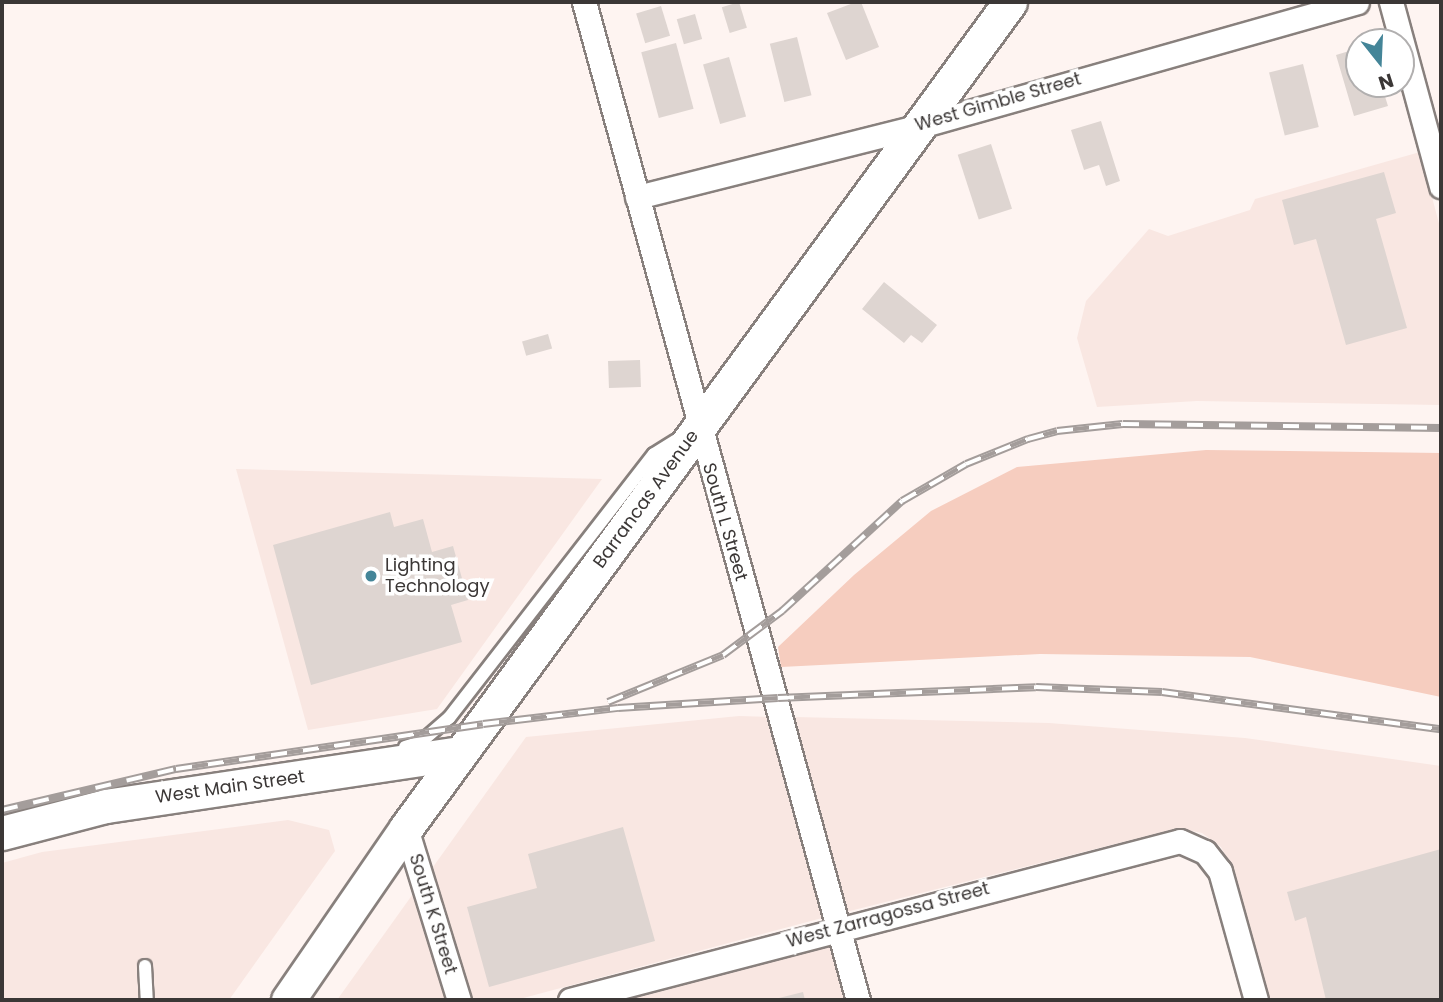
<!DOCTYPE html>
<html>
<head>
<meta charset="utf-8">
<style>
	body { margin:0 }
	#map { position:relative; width:1443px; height:1002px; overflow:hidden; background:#fef4f1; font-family:Poppins,sans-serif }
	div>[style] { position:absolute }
	.built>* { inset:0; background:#f9e7e2 }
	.green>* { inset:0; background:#f6cdbf }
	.building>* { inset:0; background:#ded5d1; transform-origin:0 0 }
	.roads { filter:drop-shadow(2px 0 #88807d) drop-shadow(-2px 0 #88807d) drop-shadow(0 2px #88807d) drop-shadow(0 -2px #88807d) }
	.service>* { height:12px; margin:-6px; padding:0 6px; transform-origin:6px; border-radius:6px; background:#fff }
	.minor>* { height:23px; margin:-11.5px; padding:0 11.5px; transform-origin:11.5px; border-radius:11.5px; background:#fff }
	.secondary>* { height:33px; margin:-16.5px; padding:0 16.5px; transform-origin:16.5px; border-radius:16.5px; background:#fff }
	.rail>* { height:8px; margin-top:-4px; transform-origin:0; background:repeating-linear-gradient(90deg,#fff 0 16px,#a49d9b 0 32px); box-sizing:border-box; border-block:2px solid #a49d9b }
	.dots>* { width:19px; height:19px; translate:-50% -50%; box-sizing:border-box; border:4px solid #fff; border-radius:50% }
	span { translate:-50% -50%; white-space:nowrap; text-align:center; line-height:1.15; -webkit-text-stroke:7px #fff; paint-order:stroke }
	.street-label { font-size:18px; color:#3b3736 }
	.poi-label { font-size:18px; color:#3b3736 }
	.left { translate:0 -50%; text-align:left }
	.frame { position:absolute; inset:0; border:4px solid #3b3736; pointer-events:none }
	.north { position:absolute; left:1345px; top:28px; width:70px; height:70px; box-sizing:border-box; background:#fff; border:2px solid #b1afaf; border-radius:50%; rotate:162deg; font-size:19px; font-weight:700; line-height:28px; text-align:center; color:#3b3736 }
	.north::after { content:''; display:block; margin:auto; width:24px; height:32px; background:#448598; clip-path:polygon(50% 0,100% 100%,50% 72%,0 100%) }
</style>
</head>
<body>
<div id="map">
	<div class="built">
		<i style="clip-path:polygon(1420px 152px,1441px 231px,1441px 405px,1197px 401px,1097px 407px,1077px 338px,1086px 301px,1149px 229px,1168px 236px,1250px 210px,1255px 199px)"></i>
		<i style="clip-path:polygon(236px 469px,602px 479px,437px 709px,308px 730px)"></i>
		<i style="clip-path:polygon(739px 716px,770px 717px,822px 918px,516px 1000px,471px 1000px,433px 867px,526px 737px)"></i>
		<i style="clip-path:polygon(795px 717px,1049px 723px,1245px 738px,1441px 766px,1441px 1000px,1269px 1000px,1232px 868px,1221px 847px,1202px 833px,1178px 828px,846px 912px)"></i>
		<i style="clip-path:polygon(288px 820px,329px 830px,335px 851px,229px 1000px,2px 1000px,2px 863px,42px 852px)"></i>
		<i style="clip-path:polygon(415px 891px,446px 1000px,337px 1000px)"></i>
		<i style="clip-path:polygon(830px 945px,845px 1000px,623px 1000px)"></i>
	</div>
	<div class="green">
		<i style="clip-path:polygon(1206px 450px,1441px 453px,1441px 697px,1250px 657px,1040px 654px,781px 667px,778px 647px,854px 575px,931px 511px,1017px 467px)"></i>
	</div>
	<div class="building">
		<i style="left:739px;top:2px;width:27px;height:18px;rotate:73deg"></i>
		<i style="clip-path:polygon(856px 2px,861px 2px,879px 47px,846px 60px,827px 13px)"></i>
		<i style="left:661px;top:6px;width:31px;height:26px;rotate:73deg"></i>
		<i style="left:695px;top:14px;width:26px;height:19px;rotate:74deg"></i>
		<i style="left:797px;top:37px;width:60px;height:28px;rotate:76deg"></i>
		<i style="left:676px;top:43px;width:68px;height:36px;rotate:75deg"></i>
		<i style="clip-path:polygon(1359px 48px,1359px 84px,1381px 84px,1388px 106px,1354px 116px,1336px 55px)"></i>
		<i style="left:729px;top:57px;width:62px;height:27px;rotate:74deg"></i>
		<i style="left:1303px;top:64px;width:65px;height:35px;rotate:76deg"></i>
		<i style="clip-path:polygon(1101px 121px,1120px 181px,1106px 186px,1099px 165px,1084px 170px,1071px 130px)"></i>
		<i style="left:991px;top:144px;width:68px;height:35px;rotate:72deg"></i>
		<i style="clip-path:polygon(1384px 172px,1396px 213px,1376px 219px,1407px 328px,1346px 345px,1316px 239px,1294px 245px,1282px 200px)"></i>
		<i style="clip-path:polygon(884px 282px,937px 325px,922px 343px,911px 335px,904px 343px,862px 309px)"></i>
		<i style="left:548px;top:334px;width:15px;height:27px;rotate:74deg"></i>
		<i style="left:640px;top:360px;width:27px;height:32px;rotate:88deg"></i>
		<i style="clip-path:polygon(390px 512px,394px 527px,423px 519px,432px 552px,453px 546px,468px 600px,451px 605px,462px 642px,311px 685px,273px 545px)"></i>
		<i style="clip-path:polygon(623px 827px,655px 941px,489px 987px,467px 907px,537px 888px,528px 854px)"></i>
		<i style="clip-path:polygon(1441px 849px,1441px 1000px,1326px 1000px,1306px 917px,1295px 921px,1287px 892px)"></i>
		<i style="clip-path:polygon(803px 992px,805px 1000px,775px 1000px,775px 999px)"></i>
	</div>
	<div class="roads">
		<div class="service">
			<i style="left:405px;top:747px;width:17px;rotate:-17deg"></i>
			<i style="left:421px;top:742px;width:37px;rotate:-41deg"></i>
			<i style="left:449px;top:718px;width:334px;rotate:-52.2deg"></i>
			<i style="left:654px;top:454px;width:25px;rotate:-32deg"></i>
			<i style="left:145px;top:966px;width:34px;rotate:87deg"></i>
		</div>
		<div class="minor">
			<i style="left:584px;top:2px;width:1035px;rotate:74.65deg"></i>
			<i style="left:1391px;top:2px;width:191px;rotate:74.8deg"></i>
			<i style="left:637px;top:197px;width:292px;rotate:-14.1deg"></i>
			<i style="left:920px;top:126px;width:454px;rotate:-15.8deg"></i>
			<i style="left:406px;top:828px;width:180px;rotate:72.9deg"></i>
			<i style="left:570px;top:1000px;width:630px;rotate:-14.61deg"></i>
			<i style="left:1180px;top:841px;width:27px;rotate:24deg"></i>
			<i style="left:1205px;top:852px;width:24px;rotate:52deg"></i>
			<i style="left:1220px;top:871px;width:134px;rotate:74.4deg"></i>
		</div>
		<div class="secondary">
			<i style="left:2px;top:833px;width:107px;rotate:-14.6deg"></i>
			<i style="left:106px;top:806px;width:358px;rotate:-8.5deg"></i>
			<i style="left:288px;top:1000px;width:209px;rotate:-55.5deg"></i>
			<i style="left:406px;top:828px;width:1023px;rotate:-53.82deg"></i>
		</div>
	</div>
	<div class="rail">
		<i style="left:608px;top:702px;width:124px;rotate:-22.2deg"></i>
		<i style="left:723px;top:655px;width:74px;rotate:-36.7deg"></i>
		<i style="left:782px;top:611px;width:163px;rotate:-42.5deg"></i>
		<i style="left:902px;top:501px;width:74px;rotate:-30deg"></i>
		<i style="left:966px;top:464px;width:67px;rotate:-22deg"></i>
		<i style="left:1028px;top:439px;width:30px;rotate:-15deg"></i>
		<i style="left:1057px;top:431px;width:66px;rotate:-6.1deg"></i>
		<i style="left:1123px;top:424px;width:318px;rotate:0.7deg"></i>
		<i style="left:2px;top:810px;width:179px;rotate:-13.3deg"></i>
		<i style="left:176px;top:769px;width:310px;rotate:-8.3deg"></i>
		<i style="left:483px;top:724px;width:136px;rotate:-6.8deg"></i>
		<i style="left:618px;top:708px;width:160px;rotate:-3.6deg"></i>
		<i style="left:778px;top:698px;width:258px;rotate:-2.4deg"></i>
		<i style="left:1036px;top:687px;width:126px;rotate:2.3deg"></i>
		<i style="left:1162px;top:692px;width:281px;rotate:7.6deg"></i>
	</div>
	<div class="dots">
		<i style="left:371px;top:576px;background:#448598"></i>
	</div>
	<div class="street-label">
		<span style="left:998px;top:102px;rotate:-16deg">West Gimble Street</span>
		<span style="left:646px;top:499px;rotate:-54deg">Barrancas Avenue</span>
		<span style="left:725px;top:522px;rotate:74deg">South L Street</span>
		<span style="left:230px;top:787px;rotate:-8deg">West Main Street</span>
		<span style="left:433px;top:914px;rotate:73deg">South K Street</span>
		<span style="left:888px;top:915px;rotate:-15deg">West Zarragossa Street</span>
	</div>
	<div class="poi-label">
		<span class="left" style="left:385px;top:576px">Lighting<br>Technology</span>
	</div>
	<div class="frame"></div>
	<div class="north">N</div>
</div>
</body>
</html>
